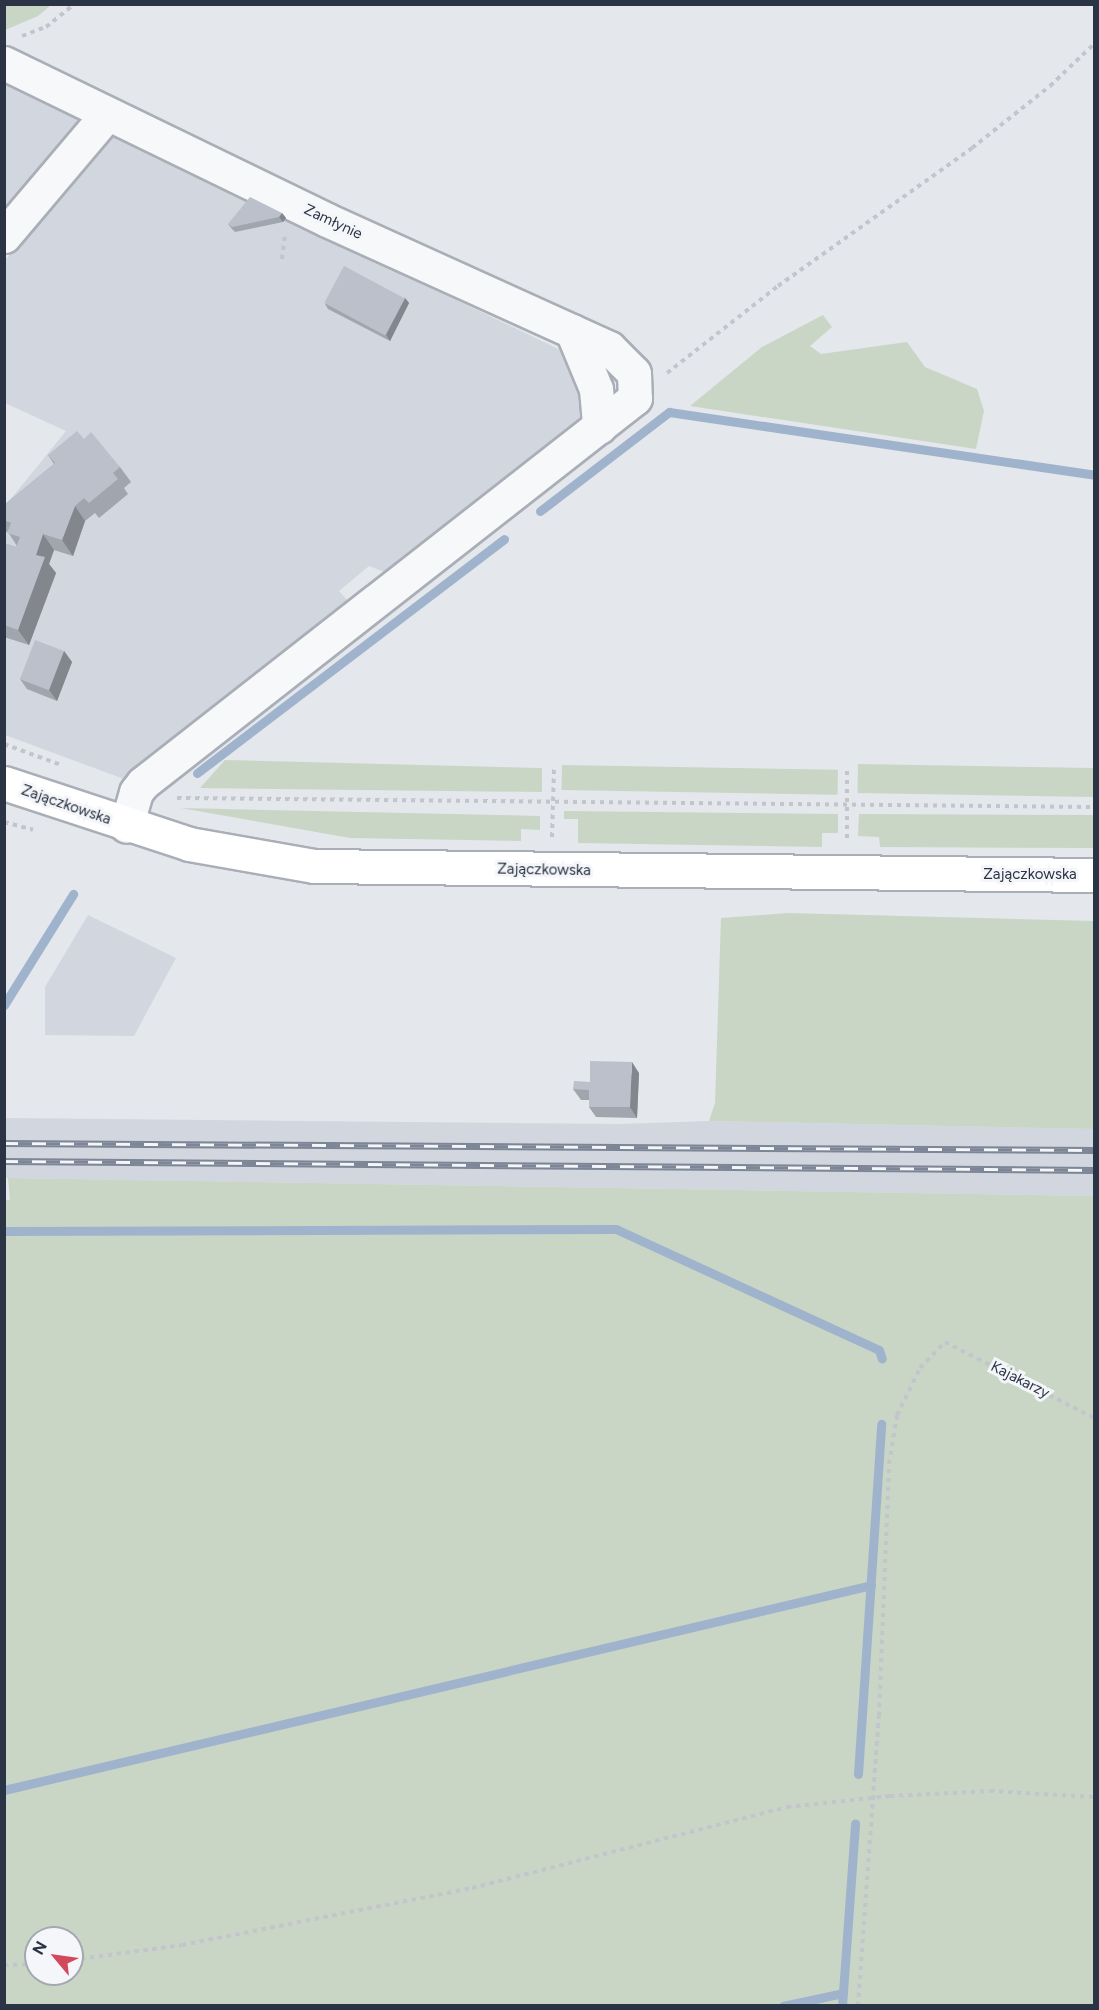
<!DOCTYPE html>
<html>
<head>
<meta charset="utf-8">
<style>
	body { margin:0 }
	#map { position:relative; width:1099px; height:2010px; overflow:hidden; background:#e4e7ec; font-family:Figtree,sans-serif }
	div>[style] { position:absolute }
	.built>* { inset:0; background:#d2d6de }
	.green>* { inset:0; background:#c9d6c5; transform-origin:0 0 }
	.stream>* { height:9px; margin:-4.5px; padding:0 4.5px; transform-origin:4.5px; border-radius:4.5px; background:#9fb4cc }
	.path>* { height:4px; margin-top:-2px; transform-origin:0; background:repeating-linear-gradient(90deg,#c2c5cb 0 4.5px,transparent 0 9px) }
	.roads { filter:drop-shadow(2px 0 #a9aeb7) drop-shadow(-2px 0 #a9aeb7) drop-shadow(0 2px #a9aeb7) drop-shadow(0 -2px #a9aeb7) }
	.minor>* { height:33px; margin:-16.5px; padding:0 16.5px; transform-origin:16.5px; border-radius:16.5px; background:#f7f8fa }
	.major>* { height:33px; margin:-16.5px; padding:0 16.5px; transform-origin:16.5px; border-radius:16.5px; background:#fff }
	.rail>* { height:7px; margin-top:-3.5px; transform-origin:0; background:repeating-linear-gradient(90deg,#f4f6f9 0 14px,#7d8696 0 28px); box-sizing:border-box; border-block:2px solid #7d8696 }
	.wall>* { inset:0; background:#a1a5ae }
	.shaded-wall>* { inset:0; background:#83868d }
	.building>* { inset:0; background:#bbc0ca; transform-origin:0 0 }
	span { translate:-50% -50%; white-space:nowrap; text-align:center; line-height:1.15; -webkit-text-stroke:6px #f4f6f9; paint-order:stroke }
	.street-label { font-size:15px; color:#2b3445 }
	.frame { position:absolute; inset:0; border:6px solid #2b3445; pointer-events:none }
	.north { position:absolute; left:24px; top:1926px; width:60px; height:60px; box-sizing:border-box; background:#f4f6f9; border:2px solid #a4a8b1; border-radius:50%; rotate:299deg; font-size:16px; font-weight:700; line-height:24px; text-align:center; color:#2b3445 }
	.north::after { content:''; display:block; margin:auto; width:21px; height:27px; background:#d1495b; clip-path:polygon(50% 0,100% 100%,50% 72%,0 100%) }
</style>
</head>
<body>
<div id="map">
	<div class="built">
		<i style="clip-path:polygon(5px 82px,84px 121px,5px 217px)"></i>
		<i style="clip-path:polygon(113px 135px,575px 357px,590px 415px,387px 573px,369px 566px,339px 591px,348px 601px,124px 779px,5px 735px,5px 506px,66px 431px,5px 403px,5px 260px)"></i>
		<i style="clip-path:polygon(88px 915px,176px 958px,134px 1036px,45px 1035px,45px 987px)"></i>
		<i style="clip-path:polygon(5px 1118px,620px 1124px,709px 1121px,1094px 1129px,1094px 1196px,5px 1178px)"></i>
	</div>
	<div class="green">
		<i style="clip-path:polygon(5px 4px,51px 4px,51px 5px,38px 16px,5px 30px)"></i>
		<i style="clip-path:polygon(823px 315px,832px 327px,810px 346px,821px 354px,907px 342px,925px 367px,977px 389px,984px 411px,976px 449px,690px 406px,762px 347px)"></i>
		<i style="clip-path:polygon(225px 760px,542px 768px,542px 792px,200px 788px)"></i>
		<i style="left:858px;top:764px;width:236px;height:29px;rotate:1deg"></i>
		<i style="left:562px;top:765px;width:276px;height:25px;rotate:1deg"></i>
		<i style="clip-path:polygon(181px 808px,540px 816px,540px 830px,521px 829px,521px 841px,350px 838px)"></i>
		<i style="clip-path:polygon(564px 811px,838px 814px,838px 833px,822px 833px,822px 847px,578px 843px,578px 819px,564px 819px)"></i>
		<i style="clip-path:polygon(859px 814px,1094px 815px,1094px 848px,880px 847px,879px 837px,858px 836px)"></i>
		<i style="clip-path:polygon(788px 913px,1094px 921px,1094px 1129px,709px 1121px,715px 1103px,721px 918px)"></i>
		<i style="clip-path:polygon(evenodd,8px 1178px,1094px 1196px,1094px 2005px,5px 2005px,4px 1200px,10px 1200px,8px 1178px,36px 1938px,72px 1938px,72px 1974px,36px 1974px,36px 1938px)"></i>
	</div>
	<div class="stream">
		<i style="left:540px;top:511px;width:163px;rotate:-37.5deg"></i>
		<i style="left:669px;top:412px;width:430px;rotate:8.4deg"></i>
		<i style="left:197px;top:773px;width:386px;rotate:-37.3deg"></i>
		<i style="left:4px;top:1005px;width:131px;rotate:-58.1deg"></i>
		<i style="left:4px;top:1231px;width:612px;rotate:-0.19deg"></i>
		<i style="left:616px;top:1229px;width:289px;rotate:24.7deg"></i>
		<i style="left:879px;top:1350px;width:9px;rotate:72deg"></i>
		<i style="left:858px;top:1774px;width:351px;rotate:-86.2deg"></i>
		<i style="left:4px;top:1790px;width:891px;rotate:-13.3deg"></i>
		<i style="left:783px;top:2006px;width:61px;rotate:-12.2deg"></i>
		<i style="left:842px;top:2006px;width:183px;rotate:-85.9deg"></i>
	</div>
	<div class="path">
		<i style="left:22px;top:36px;width:26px;rotate:-21deg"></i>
		<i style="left:46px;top:27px;width:36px;rotate:-39deg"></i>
		<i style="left:282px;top:259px;width:25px;rotate:-83deg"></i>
		<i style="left:667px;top:373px;width:141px;rotate:-38.1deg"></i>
		<i style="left:778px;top:286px;width:238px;rotate:-35.4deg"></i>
		<i style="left:972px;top:148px;width:100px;rotate:-38.5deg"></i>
		<i style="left:1050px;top:86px;width:61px;rotate:-43.7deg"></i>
		<i style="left:4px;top:744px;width:61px;rotate:20.2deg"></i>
		<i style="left:847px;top:771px;width:69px;rotate:90deg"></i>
		<i style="left:177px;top:798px;width:917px;rotate:0.56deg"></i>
		<i style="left:4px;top:822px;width:30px;rotate:15deg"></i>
		<i style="left:552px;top:837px;width:69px;rotate:-88.3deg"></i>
		<i style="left:72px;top:1960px;width:111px;rotate:-7.8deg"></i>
		<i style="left:182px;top:1945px;width:296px;rotate:-11.1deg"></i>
		<i style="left:472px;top:1888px;width:325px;rotate:-14.4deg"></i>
		<i style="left:787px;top:1807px;width:104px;rotate:-6.1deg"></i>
		<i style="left:890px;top:1796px;width:100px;rotate:-2.9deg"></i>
		<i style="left:990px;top:1791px;width:104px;rotate:3.3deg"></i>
		<i style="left:4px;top:1965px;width:32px;rotate:-2deg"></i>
		<i style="left:858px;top:2006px;width:291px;rotate:-85.9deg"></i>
		<i style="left:879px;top:1716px;width:252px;rotate:-87.7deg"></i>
		<i style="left:889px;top:1464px;width:50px;rotate:-80.7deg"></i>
		<i style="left:897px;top:1415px;width:52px;rotate:-63.9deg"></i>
		<i style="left:920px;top:1368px;width:36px;rotate:-46deg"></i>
		<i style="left:945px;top:1342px;width:167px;rotate:27deg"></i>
	</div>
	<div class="roads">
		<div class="minor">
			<i style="left:4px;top:63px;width:359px;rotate:25.9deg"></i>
			<i style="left:327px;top:220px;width:310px;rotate:24.4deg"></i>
			<i style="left:609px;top:348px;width:35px;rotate:45deg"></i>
			<i style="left:634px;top:373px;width:25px;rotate:88deg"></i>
			<i style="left:635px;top:398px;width:625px;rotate:141.96deg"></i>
			<i style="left:143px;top:783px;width:11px;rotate:128deg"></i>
			<i style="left:136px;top:792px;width:35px;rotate:106deg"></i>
			<i style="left:4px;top:236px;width:160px;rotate:-49.8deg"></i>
			<i style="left:572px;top:331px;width:63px;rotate:67.5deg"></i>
			<i style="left:596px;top:389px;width:38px;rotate:85deg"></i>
		</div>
		<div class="major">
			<i style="left:4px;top:783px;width:195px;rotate:18.2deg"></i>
			<i style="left:189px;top:844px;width:127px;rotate:10deg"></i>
			<i style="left:314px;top:866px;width:780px;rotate:0.66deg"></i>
		</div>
	</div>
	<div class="rail">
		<i style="left:4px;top:1143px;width:1090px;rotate:0.37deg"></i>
		<i style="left:4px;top:1161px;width:1090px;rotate:0.47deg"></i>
	</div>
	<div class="wall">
		<i style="clip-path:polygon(282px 213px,286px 218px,283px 222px,235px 232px,232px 229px,228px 224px)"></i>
		<i style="clip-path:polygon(405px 298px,409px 303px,390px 341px,328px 309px,325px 304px)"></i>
		<i style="clip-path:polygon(84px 439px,120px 467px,131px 482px,124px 488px,128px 494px,99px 518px,95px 513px,85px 521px,73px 556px,54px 550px,49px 564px,56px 573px,29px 645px,4px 637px,4px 543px,16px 547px,17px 546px,8px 532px,4px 531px,4px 505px,54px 464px,48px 455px)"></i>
		<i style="clip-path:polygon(64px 651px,72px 662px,57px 701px,27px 689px,20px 679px)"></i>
		<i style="clip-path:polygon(639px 1073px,637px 1118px,596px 1117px,589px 1107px,589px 1100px,581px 1100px,573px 1089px,590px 1082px)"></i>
	</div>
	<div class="shaded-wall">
		<i style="clip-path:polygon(282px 213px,286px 218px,283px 222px,279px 217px)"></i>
		<i style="clip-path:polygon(405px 298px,409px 303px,390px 341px,386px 335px)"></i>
		<i style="clip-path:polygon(75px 506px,85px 521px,73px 556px,62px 540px)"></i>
		<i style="clip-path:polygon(43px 534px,54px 550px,49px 564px,56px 573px,29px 645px,18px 630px,36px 555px)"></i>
		<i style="clip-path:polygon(64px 651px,72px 662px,57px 701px,49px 690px)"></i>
		<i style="clip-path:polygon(632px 1062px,639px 1073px,637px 1118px,630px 1107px)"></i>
	</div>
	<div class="building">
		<i style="clip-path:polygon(250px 197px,282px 213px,279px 217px,232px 227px,228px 224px)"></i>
		<i style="left:344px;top:266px;width:69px;height:42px;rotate:28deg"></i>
		<i style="clip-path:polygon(77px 431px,84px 439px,91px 432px,120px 467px,113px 473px,118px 479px,89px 503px,84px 498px,75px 506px,62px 540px,43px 534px,36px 555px,45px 557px,18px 630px,4px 625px,4px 543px,16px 547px,20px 537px,7px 533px,11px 523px,4px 520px,4px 505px,55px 463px,48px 455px)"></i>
		<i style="left:35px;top:640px;width:31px;height:42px;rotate:21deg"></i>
		<i style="clip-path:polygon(590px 1061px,632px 1062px,630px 1107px,589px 1107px,589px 1090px,573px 1089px,574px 1081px,590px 1082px)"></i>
	</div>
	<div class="street-label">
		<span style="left:333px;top:222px;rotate:25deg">Zamłynie</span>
		<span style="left:66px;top:805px;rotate:19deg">Zajączkowska</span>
		<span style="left:544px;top:870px;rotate:1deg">Zajączkowska</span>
		<span style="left:1030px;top:875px">Zajączkowska</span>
		<span style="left:1020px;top:1380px;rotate:27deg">Kajakarzy</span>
	</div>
	<div class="frame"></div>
	<div class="north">N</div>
</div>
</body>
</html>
